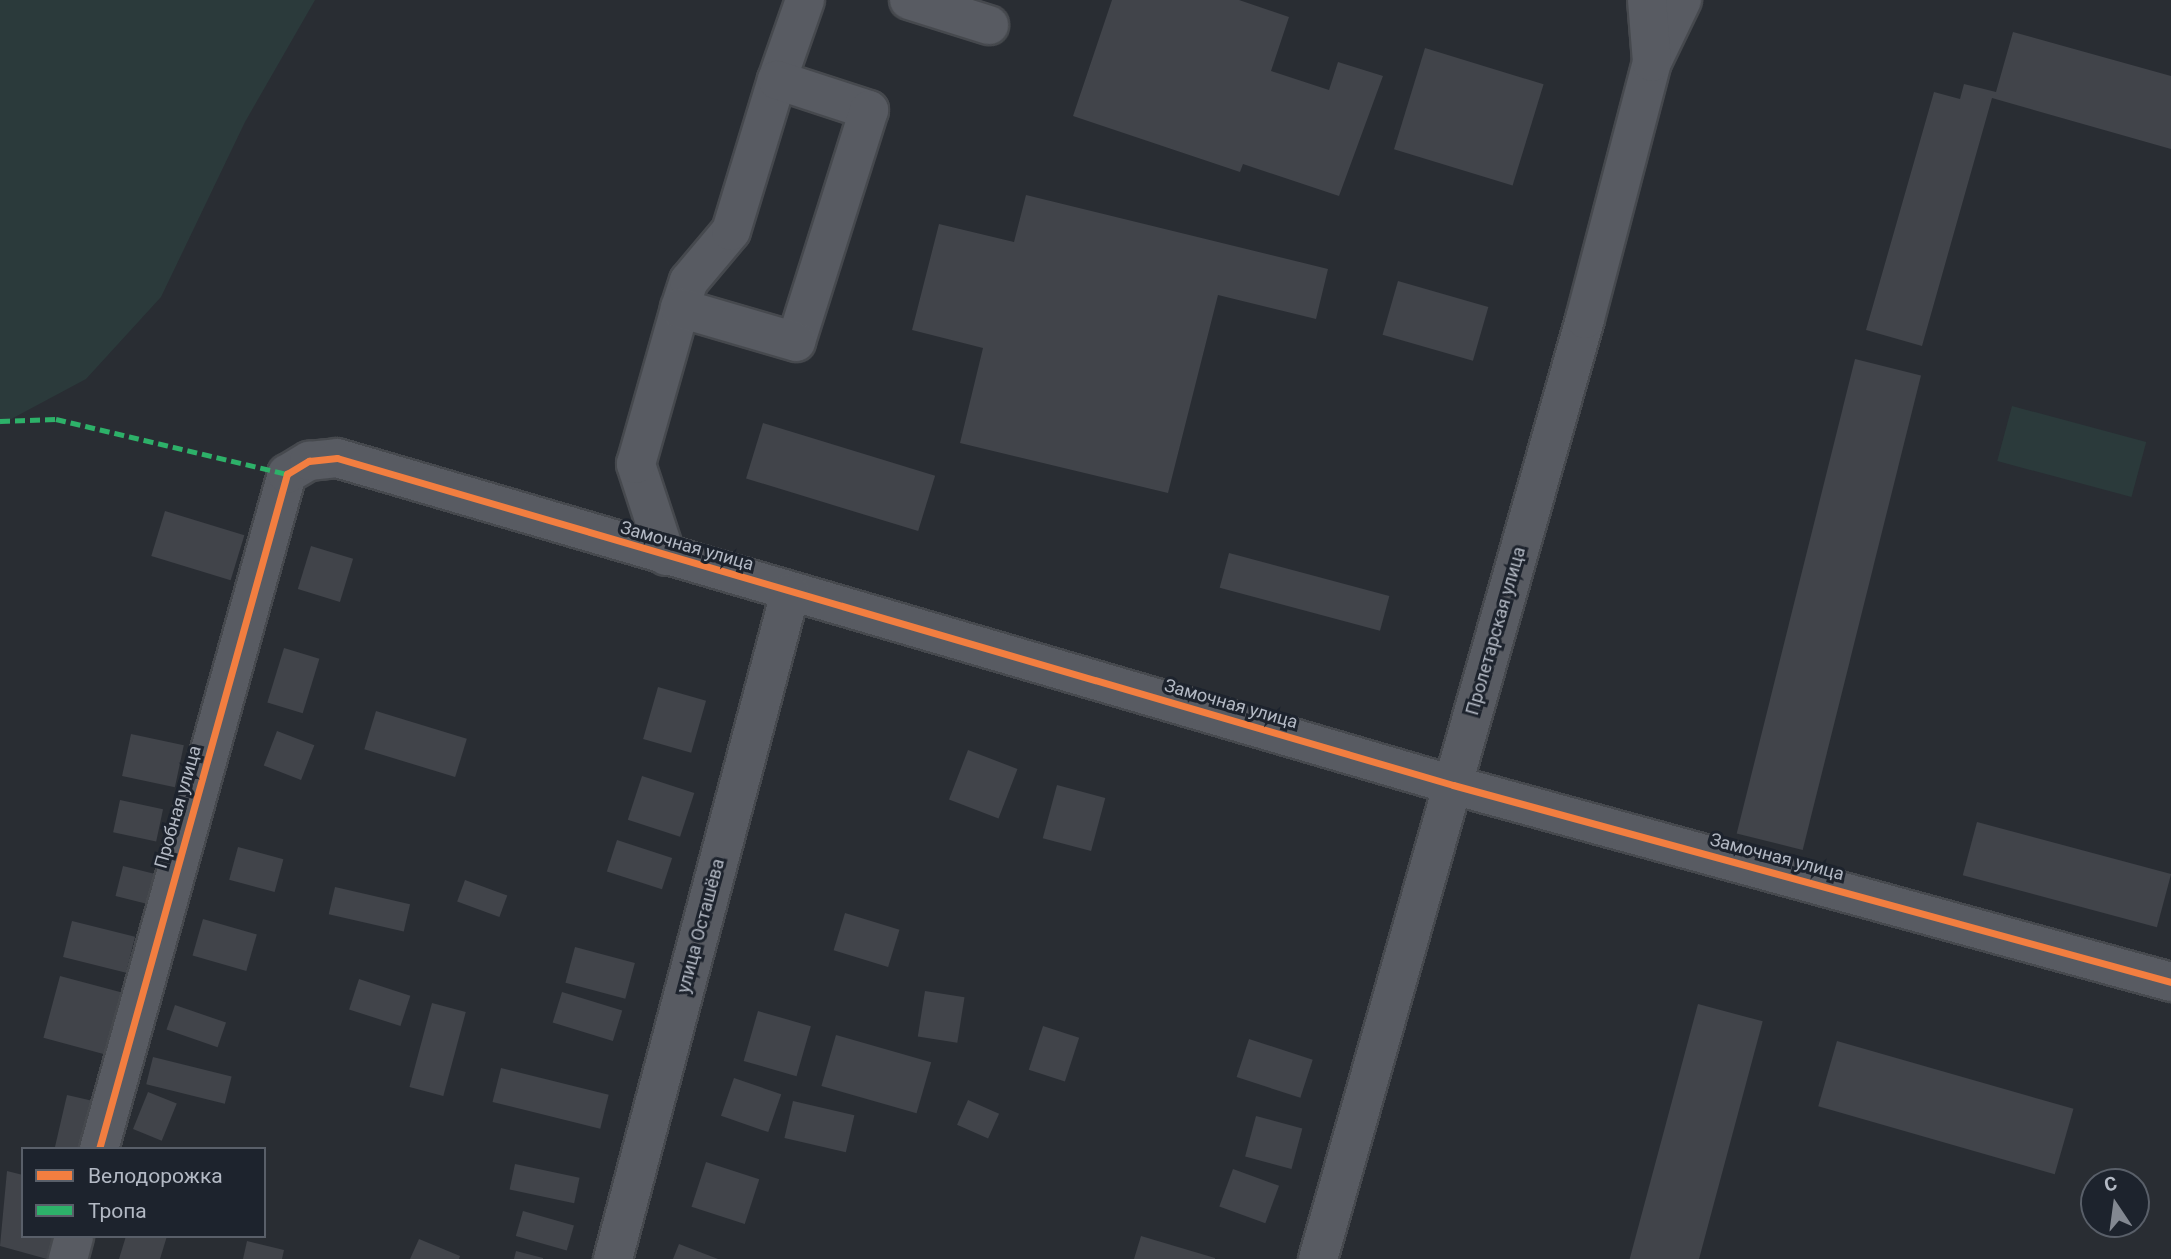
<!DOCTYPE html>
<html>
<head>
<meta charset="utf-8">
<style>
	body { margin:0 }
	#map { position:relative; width:2171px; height:1259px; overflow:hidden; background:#292d33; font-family:Roboto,sans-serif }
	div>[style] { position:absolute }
	.green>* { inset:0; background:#2b3a3b; transform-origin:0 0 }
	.building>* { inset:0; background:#41444a; transform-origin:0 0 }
	.roads { filter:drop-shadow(2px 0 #46494e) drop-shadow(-2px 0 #46494e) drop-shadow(0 2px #46494e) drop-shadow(0 -2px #46494e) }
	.minor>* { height:38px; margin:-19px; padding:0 19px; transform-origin:19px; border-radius:19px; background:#585b62 }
	.quiet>* { height:5px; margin-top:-2.5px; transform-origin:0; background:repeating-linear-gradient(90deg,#2db169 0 10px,transparent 0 15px) }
	.cycleway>* { height:7px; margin:-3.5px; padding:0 3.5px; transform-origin:3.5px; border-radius:3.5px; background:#f27e40 }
	span { translate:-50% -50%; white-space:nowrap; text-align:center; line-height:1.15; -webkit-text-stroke:6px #1d232d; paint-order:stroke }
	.street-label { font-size:18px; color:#b3b9c4 }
	.legend { position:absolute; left:21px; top:1147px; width:245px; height:91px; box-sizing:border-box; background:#1d232d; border:2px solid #595f69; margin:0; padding:9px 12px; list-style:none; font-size:21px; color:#b3b9c4 }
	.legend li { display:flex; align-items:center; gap:14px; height:35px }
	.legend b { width:35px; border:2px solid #595f69 }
	.north { position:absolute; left:2080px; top:1168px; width:70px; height:70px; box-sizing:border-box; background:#1d232d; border:2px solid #595f69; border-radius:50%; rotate:347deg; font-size:19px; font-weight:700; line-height:28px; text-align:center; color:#b3b9c4 }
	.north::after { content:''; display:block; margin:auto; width:24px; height:32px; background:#838891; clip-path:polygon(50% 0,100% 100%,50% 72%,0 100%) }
</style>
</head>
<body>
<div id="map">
	<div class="green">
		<i style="clip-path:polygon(0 0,315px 0,245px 122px,161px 297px,86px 379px,0 425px)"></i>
		<i style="left:2012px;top:406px;width:139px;height:57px;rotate:15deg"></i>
	</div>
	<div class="building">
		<i style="clip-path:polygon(1112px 0,1239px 0,1289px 17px,1271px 71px,1329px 90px,1338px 62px,1383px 76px,1339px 196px,1243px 164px,1240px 172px,1073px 116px)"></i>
		<i style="clip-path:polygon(2013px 32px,2171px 76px,2171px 149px,1992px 98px,1922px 346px,1866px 330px,1934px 92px,1960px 99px,1964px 84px,1996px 92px)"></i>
		<i style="left:1425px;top:48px;width:124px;height:106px;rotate:17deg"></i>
		<i style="clip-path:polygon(1026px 195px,1328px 269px,1316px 319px,1218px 295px,1168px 493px,960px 443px,983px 348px,912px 330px,939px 224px,1014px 242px)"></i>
		<i style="left:1398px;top:281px;width:94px;height:56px;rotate:16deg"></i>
		<i style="left:1855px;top:359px;width:68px;height:489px;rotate:14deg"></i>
		<i style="left:763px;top:423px;width:180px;height:58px;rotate:17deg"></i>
		<i style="left:165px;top:511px;width:83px;height:47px;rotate:17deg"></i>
		<i style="left:311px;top:546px;width:44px;height:45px;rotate:17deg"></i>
		<i style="left:1229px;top:553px;width:166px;height:36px;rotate:15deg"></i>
		<i style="left:284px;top:648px;width:37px;height:57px;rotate:17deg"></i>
		<i style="left:658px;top:687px;width:50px;height:54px;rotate:16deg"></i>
		<i style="left:376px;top:711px;width:95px;height:40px;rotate:17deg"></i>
		<i style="left:277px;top:731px;width:40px;height:37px;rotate:21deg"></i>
		<i style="left:131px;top:734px;width:54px;height:43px;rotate:12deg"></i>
		<i style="left:968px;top:750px;width:53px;height:53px;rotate:21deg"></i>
		<i style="left:642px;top:776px;width:55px;height:46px;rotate:18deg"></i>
		<i style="left:1057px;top:785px;width:50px;height:55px;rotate:15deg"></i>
		<i style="left:120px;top:800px;width:44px;height:33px;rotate:12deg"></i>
		<i style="left:1977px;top:822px;width:201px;height:55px;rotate:15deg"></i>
		<i style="left:617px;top:840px;width:58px;height:33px;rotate:18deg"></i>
		<i style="left:238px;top:847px;width:47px;height:34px;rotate:15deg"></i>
		<i style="left:123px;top:866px;width:33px;height:31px;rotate:14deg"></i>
		<i style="left:465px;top:880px;width:45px;height:23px;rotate:20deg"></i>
		<i style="left:335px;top:887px;width:77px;height:28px;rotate:13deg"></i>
		<i style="left:845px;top:913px;width:57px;height:39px;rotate:17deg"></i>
		<i style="left:203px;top:919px;width:56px;height:38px;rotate:16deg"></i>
		<i style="left:72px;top:921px;width:65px;height:37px;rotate:14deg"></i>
		<i style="left:575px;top:947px;width:62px;height:37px;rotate:15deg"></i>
		<i style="left:60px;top:976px;width:65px;height:64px;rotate:15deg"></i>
		<i style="left:359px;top:979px;width:54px;height:32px;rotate:18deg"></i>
		<i style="left:925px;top:991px;width:40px;height:46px;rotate:9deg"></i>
		<i style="left:562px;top:992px;width:63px;height:32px;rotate:17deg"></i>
		<i style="left:432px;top:1003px;width:35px;height:87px;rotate:15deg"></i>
		<i style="left:1698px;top:1004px;width:67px;height:264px;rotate:15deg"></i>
		<i style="left:175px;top:1005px;width:54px;height:26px;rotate:19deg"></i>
		<i style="left:758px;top:1011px;width:55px;height:52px;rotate:16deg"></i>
		<i style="left:1043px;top:1026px;width:38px;height:46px;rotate:18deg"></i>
		<i style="left:836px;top:1035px;width:99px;height:53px;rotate:16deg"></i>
		<i style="left:1249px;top:1039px;width:67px;height:40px;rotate:18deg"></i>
		<i style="left:1837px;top:1041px;width:246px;height:68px;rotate:16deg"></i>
		<i style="left:153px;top:1057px;width:81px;height:28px;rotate:14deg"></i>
		<i style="left:501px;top:1068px;width:111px;height:35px;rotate:14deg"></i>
		<i style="left:734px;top:1078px;width:50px;height:40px;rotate:19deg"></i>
		<i style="left:148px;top:1092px;width:31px;height:40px;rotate:22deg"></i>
		<i style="left:67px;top:1095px;width:28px;height:55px;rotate:13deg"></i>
		<i style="left:968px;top:1100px;width:34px;height:27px;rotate:24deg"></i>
		<i style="left:793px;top:1101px;width:63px;height:38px;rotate:13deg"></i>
		<i style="left:1256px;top:1116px;width:48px;height:42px;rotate:15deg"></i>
		<i style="left:706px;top:1162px;width:56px;height:47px;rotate:18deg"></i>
		<i style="left:515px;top:1164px;width:66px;height:26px;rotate:12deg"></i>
		<i style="left:1233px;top:1169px;width:49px;height:40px;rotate:20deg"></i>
		<i style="clip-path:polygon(7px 1171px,23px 1175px,23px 1236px,53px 1236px,47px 1259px,0 1246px)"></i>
		<i style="left:523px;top:1211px;width:53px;height:26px;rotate:16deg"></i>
		<i style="clip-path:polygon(126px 1236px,167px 1236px,160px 1259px,119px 1259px)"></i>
		<i style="clip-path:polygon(1141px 1236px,1215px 1258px,1215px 1259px,1134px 1259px)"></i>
		<i style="clip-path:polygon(419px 1239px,460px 1256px,459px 1259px,410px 1259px)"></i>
		<i style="clip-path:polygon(247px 1241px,284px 1250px,282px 1259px,243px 1259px)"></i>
		<i style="clip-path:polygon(679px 1244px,718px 1259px,673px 1259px)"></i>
		<i style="clip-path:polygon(516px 1251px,543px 1258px,543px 1259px,514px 1259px)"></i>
	</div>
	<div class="roads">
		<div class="minor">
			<i style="left:909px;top:0;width:84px;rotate:17.4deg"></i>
			<i style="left:1653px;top:60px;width:67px;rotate:-64.2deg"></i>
			<i style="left:777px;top:80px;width:85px;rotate:-70.7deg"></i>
			<i style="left:666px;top:556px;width:97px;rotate:-108.1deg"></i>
			<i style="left:636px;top:464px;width:162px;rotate:-74.2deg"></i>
			<i style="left:680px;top:308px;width:28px;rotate:-72deg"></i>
			<i style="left:689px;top:281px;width:65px;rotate:-50deg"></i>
			<i style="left:731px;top:231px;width:158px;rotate:-73.1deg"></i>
			<i style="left:777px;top:80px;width:97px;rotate:18.1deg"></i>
			<i style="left:869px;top:110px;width:243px;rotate:107.5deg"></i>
			<i style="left:796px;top:342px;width:121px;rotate:-163.7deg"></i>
			<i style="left:99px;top:1149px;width:701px;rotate:-74.44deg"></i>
			<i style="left:287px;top:474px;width:26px;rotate:-31deg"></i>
			<i style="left:309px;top:461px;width:28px;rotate:-6deg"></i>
			<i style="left:337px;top:458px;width:1163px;rotate:16.33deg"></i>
			<i style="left:1453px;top:785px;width:745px;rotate:15.34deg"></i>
			<i style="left:68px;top:1259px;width:24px;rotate:-75deg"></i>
			<i style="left:613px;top:1259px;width:689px;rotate:-75.12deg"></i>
			<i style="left:1318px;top:1259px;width:977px;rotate:-74.14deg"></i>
			<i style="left:1585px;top:319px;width:266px;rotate:-75.4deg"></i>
			<i style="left:1652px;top:62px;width:62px;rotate:-94.6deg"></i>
		</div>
	</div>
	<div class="quiet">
		<i style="left:0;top:421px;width:56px;rotate:-2deg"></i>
		<i style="left:56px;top:419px;width:237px;rotate:13.4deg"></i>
	</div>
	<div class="cycleway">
		<i style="left:99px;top:1149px;width:701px;rotate:-74.44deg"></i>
		<i style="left:287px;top:474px;width:26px;rotate:-31deg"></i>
		<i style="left:309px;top:461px;width:28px;rotate:-6deg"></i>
		<i style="left:337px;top:458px;width:1163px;rotate:16.33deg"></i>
		<i style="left:1453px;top:785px;width:745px;rotate:15.34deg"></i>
	</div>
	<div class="street-label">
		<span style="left:687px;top:546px;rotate:16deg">Замочная улица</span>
		<span style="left:1496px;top:631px;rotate:-74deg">Пролетарская улица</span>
		<span style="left:1231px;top:704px;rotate:16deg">Замочная улица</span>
		<span style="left:178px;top:807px;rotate:-74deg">Пробная улица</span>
		<span style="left:1777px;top:857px;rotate:15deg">Замочная улица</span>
		<span style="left:701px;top:926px;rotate:-75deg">улица Осташёва</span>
	</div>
	<ul class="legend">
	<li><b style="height:9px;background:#f27e40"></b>Велодорожка</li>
	<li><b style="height:9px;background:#2db169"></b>Тропа</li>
	</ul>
	<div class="north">С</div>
</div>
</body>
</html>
